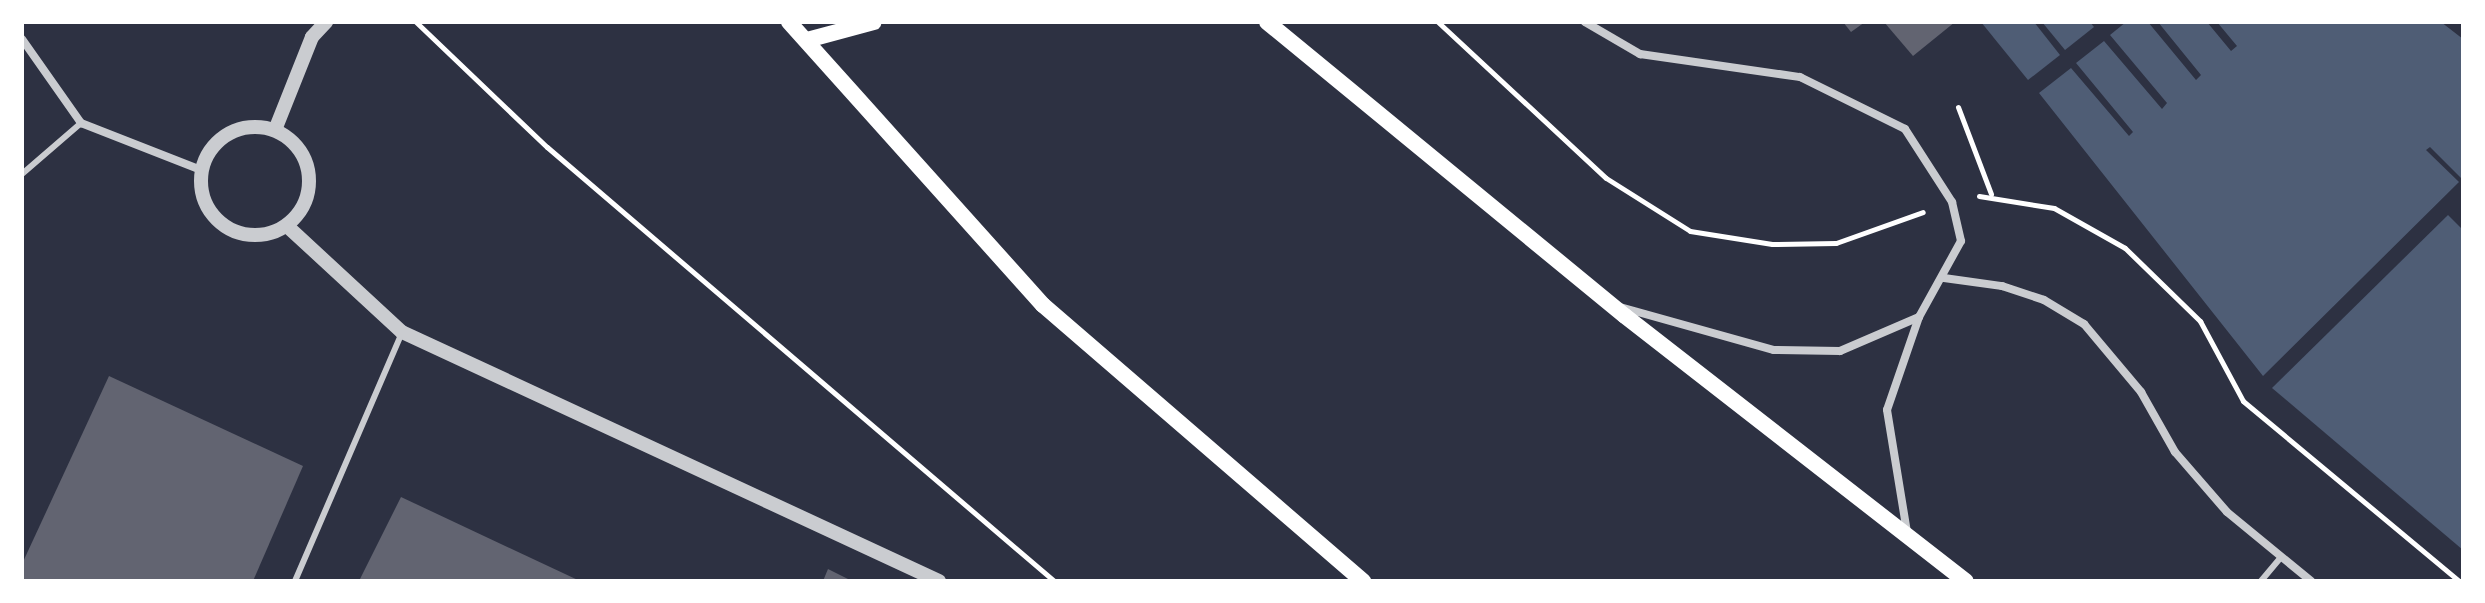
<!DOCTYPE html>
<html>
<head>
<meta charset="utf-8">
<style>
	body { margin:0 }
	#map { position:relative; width:2485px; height:603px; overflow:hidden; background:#2d3142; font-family:Rubik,sans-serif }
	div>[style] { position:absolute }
	.water>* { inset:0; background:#4f5d75 }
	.building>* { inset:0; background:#626471 }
	.path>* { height:5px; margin:-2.5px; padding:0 2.5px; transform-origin:2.5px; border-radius:2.5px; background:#fff }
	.service>* { height:6px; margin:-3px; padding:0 3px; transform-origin:3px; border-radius:3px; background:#caccd0 }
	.minor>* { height:8px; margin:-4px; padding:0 4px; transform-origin:4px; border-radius:4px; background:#caccd0 }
	.tertiary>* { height:14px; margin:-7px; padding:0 7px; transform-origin:7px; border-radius:7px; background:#caccd0 }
	.tertiary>.ring { margin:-7px; padding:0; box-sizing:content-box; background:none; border:14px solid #caccd0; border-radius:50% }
	.secondary>* { height:16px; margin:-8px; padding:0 8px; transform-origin:8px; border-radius:8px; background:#fff }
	span { translate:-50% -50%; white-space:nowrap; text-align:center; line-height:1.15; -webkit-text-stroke:8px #fff; paint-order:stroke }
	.frame { position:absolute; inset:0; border:24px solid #fff; pointer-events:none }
</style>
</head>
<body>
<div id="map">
	<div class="water">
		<i style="clip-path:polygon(1981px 22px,2034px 22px,2060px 55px,2028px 80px)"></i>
		<i style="clip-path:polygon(2042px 22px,2090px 22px,2094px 27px,2065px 50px)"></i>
		<i style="clip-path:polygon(2126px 22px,2148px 22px,2196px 80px,2201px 75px,2158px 22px,2207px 22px,2231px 51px,2237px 46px,2217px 22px,2441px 22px,2463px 39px,2463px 180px,2430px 147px,2426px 150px,2459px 182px,2263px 376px,2039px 93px,2071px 68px,2129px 136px,2133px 132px,2076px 63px,2104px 41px,2162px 109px,2167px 103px,2110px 35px)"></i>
		<i style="clip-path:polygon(2448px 215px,2463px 230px,2463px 550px,2272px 388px)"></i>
	</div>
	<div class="building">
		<i style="clip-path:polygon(1843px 22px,1865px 22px,1851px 32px)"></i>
		<i style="clip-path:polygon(1884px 22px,1955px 22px,1913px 56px)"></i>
		<i style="clip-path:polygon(109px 376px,303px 466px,253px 581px,22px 581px,22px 564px)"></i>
		<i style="clip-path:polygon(401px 497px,580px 581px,359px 581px)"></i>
		<i style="clip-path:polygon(828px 569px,852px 581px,823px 581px)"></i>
	</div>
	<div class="path">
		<i style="left:416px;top:22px;width:181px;rotate:43.7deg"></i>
		<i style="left:547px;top:147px;width:667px;rotate:40.56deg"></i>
		<i style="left:1438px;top:22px;width:229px;rotate:42.9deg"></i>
		<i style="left:1606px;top:178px;width:99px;rotate:32.2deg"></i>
		<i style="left:1690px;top:231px;width:83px;rotate:9deg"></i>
		<i style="left:1772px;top:244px;width:64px;rotate:-0.9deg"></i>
		<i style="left:1836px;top:243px;width:92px;rotate:-19.6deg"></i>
		<i style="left:1958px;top:107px;width:93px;rotate:69.2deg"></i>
		<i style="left:1979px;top:196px;width:76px;rotate:9.1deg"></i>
		<i style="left:2054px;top:208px;width:81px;rotate:29.4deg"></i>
		<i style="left:2125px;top:248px;width:105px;rotate:44.2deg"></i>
		<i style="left:2200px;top:321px;width:91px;rotate:61.7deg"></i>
		<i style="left:2243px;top:401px;width:281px;rotate:39.8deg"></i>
	</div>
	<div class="service">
		<i style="left:22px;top:174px;width:78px;rotate:-40.8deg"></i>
		<i style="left:295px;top:581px;width:271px;rotate:-66.7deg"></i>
		<i style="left:2261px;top:581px;width:31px;rotate:-50deg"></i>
	</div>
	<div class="minor">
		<i style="left:1585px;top:22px;width:64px;rotate:30.2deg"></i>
		<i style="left:1640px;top:54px;width:162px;rotate:8.2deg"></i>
		<i style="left:1800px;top:77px;width:117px;rotate:26.3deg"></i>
		<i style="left:1905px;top:129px;width:87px;rotate:57.2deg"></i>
		<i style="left:1952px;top:202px;width:40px;rotate:77deg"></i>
		<i style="left:1961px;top:241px;width:87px;rotate:118.9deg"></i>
		<i style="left:22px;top:39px;width:103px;rotate:54.9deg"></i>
		<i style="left:81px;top:123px;width:129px;rotate:21.4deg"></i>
		<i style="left:1944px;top:278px;width:59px;rotate:7.9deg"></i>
		<i style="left:2002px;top:286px;width:44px;rotate:18.4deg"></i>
		<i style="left:2044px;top:300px;width:47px;rotate:31deg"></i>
		<i style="left:2084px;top:324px;width:89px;rotate:50deg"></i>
		<i style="left:2141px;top:392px;width:69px;rotate:60.5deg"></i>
		<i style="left:2175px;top:452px;width:79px;rotate:49.1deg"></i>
		<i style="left:2227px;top:512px;width:109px;rotate:39.4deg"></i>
		<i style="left:1620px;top:307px;width:160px;rotate:15.6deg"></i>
		<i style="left:1774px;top:350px;width:66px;rotate:0.9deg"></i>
		<i style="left:1840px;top:351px;width:86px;rotate:-23.3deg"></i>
		<i style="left:1919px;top:317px;width:98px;rotate:109deg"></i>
		<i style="left:1887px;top:410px;width:124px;rotate:80.7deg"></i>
	</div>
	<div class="tertiary">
		<i class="ring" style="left:201px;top:127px;width:94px;height:94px"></i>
		<i style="left:275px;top:130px;width:100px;rotate:-68.3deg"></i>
		<i style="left:312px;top:37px;width:21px;rotate:-47deg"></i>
		<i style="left:287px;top:226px;width:156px;rotate:42.7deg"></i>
		<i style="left:402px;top:332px;width:592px;rotate:24.88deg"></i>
	</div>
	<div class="secondary">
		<i style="left:789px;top:22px;width:380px;rotate:48.1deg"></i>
		<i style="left:1043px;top:305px;width:423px;rotate:40.8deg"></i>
		<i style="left:1267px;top:22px;width:463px;rotate:39.4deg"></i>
		<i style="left:1625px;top:316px;width:432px;rotate:37.9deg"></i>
		<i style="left:807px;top:40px;width:69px;rotate:-15deg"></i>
	</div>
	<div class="frame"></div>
</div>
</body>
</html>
